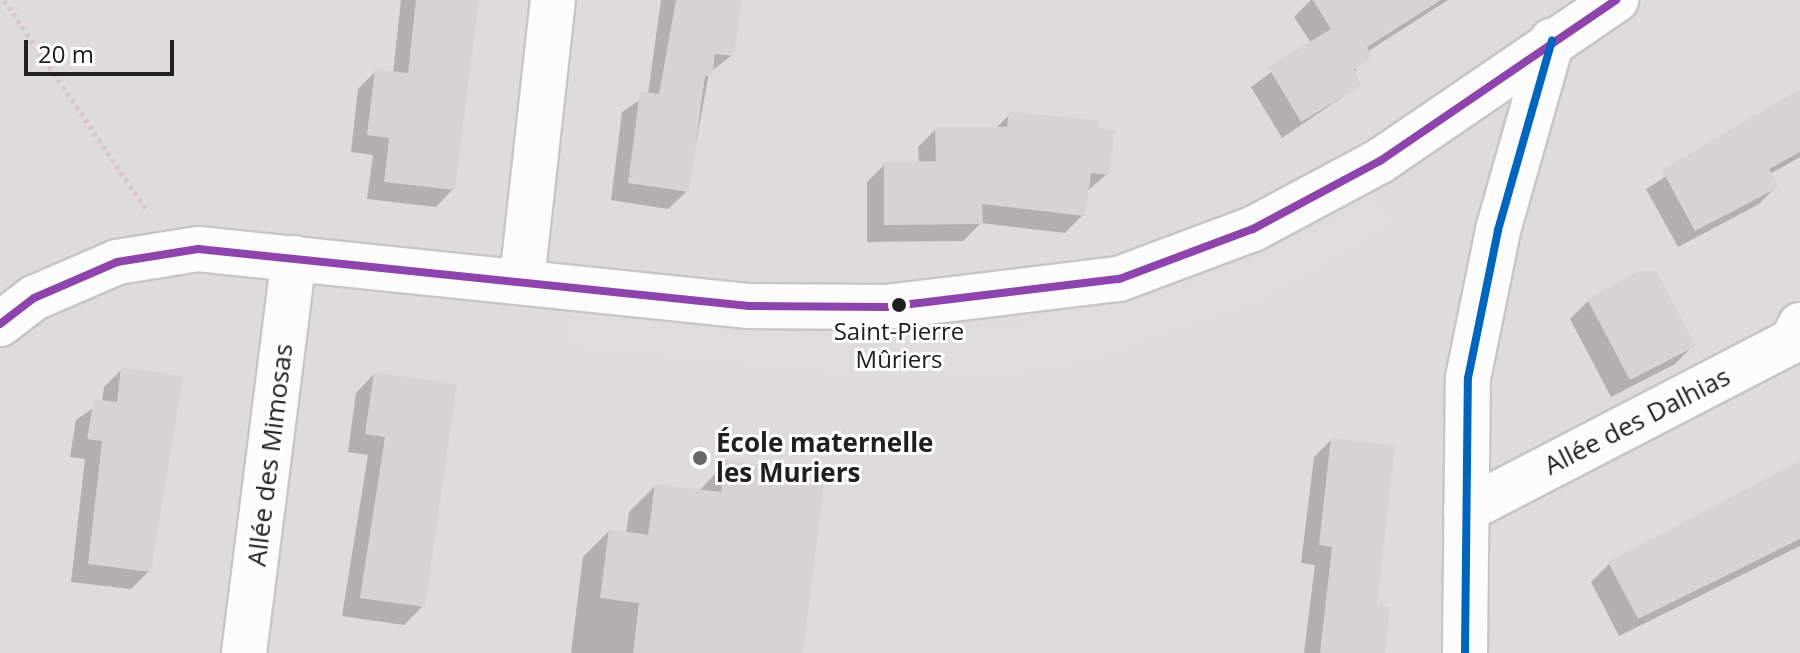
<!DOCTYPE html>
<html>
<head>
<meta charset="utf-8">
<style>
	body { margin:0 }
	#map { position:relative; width:1800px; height:653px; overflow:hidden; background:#efece9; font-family:"Open Sans",sans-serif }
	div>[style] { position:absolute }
	.residential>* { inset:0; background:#dedcda; transform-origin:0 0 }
	.parking>* { inset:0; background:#dfdddc }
	.shadow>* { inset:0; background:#0003 }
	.building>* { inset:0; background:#d6d3d0 }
	.path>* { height:5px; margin-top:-2.5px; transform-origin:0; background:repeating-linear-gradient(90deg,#d8c9c7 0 4px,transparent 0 8px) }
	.roads { filter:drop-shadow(2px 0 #c7c6c5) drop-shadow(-2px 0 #c7c6c5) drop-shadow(0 2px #c7c6c5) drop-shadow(0 -2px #c7c6c5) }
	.minor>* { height:44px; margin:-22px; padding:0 22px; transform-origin:22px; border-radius:22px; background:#fdfcfc }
	.bus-1>* { height:8px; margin:-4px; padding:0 4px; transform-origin:4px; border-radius:4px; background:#8e44ad }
	.bus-2>* { height:8px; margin:-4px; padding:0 4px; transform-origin:4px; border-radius:4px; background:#0065bd }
	.dots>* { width:22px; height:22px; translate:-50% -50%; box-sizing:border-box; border:4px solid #fff; border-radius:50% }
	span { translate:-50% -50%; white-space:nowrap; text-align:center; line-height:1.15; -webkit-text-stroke:6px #fff; paint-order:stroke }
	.bus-label { font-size:24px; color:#202020 }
	.street-label { font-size:26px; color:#202020 }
	.poi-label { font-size:26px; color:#202020; font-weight:700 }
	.left { translate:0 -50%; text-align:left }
	.scale { position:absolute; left:24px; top:40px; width:150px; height:36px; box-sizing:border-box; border:4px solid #202020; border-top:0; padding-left:10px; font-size:24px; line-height:28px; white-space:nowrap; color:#202020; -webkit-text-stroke:6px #fff; paint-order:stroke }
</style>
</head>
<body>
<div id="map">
	<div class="residential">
		<i style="left:0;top:0;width:1800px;height:653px"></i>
	</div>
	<div class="parking">
		<i style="clip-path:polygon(1366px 186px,1400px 222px,1260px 304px,1082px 366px,980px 382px,856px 378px,566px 349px,567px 304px,872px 333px,1011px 324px,1227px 265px)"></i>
	</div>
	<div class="shadow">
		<i style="clip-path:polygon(401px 0,477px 0,453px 189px,436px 207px,367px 199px,373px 155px,351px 152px,358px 89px,376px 71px,393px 73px)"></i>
		<i style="clip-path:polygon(661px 0,740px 0,732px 55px,709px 73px,687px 191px,668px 209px,611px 200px,622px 112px,648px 94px)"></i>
		<i style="clip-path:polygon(1311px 0,1448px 0,1367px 52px,1354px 73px,1360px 85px,1282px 138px,1251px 87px,1311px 43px,1294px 17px)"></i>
		<i style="clip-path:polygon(1800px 93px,1800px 157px,1770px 174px,1777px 186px,1759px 204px,1678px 247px,1646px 189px)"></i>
		<i style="clip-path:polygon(1010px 114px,1107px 174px,1086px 192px,1083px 215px,1065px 233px,981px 223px,963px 241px,867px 242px,867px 182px,885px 164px,919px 164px,918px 147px,936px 129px,995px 129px)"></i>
		<i style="clip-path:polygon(1588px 301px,1693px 346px,1675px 364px,1611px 397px,1570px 319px)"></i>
		<i style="clip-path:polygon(122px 369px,181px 377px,149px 571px,131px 589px,71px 582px,85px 459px,70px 457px,76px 420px,102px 402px,104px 387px)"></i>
		<i style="clip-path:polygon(374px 374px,423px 606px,404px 625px,342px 616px,368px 455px,348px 452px,356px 393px)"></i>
		<i style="clip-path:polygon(1332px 439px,1374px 607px,1383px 653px,1304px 653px,1315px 565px,1301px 563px,1314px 457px)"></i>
		<i style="clip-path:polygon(726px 462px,774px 480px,801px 653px,571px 653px,583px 557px,609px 531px,626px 534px,629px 512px,655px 486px,699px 491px)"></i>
		<i style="clip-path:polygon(1800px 463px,1800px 546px,1619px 636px,1591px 582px,1609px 564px)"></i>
	</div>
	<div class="building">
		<i style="clip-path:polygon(416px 0,479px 0,455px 190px,384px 182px,389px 138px,367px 135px,375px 69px,408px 73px)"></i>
		<i style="clip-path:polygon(676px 0,742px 0,734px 56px,715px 54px,712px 76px,705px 76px,689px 192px,628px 183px,640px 91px,659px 94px)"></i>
		<i style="clip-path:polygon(1313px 0,1441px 0,1367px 47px,1372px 57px,1354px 70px,1362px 85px,1301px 122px,1268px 67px,1331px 29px)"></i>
		<i style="clip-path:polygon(1800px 89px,1800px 152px,1769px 169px,1779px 187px,1695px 231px,1662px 170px)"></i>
		<i style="clip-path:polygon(1009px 112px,1099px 120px,1099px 128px,1115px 131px,1109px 175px,1091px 173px,1085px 216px,982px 204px,983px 224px,884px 225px,884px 162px,936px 161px,935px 127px,1007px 127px)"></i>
		<i style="clip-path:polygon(1640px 271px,1656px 271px,1696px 346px,1630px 380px,1587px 299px)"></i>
		<i style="clip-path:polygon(121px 367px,183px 376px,151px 572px,88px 564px,102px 441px,87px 439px,94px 399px,117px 402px)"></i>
		<i style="clip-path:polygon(374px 372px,457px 384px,425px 607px,360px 598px,385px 437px,365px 434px)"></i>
		<i style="clip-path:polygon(1331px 437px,1395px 446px,1377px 605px,1390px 607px,1385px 653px,1320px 653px,1332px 547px,1319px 545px)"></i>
		<i style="clip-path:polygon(725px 460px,777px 467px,776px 479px,824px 485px,803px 653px,633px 653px,639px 603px,600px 598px,609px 529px,648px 535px,655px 484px,721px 492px)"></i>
		<i style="clip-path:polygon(1800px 461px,1800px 539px,1638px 619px,1608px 562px)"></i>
	</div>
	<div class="path">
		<i style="left:4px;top:0;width:253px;rotate:55.8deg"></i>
	</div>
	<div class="roads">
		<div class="minor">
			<i style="left:522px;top:280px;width:282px;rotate:-83.7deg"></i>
			<i style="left:0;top:324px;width:43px;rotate:-37.4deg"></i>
			<i style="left:34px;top:298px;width:90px;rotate:-23.4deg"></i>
			<i style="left:117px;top:262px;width:82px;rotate:-9.1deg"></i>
			<i style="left:198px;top:249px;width:554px;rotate:5.91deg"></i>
			<i style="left:749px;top:306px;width:137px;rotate:0.4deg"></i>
			<i style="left:886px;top:307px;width:235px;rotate:-6.9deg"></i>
			<i style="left:1119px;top:279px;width:143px;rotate:-20.5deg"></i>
			<i style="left:1253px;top:229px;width:144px;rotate:-28.2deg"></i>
			<i style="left:1380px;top:161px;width:286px;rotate:-34.3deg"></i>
			<i style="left:1466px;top:510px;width:367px;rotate:-27.4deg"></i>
			<i style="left:1792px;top:341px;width:18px;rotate:-63deg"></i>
			<i style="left:244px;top:653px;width:398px;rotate:-82.8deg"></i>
			<i style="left:1465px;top:653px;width:275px;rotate:-89.4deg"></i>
			<i style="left:1468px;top:378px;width:151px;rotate:-78.5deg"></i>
			<i style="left:1498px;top:230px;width:197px;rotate:-74.1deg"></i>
		</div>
	</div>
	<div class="bus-1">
		<i style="left:0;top:324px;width:43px;rotate:-37.4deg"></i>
		<i style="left:34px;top:298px;width:90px;rotate:-23.4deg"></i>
		<i style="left:117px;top:262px;width:82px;rotate:-9.1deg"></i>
		<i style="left:198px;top:249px;width:554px;rotate:5.91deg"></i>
		<i style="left:749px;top:306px;width:137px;rotate:0.4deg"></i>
		<i style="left:886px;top:307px;width:235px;rotate:-6.9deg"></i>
		<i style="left:1119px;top:279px;width:143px;rotate:-20.5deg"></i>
		<i style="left:1253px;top:229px;width:144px;rotate:-28.2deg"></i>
		<i style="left:1380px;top:161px;width:286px;rotate:-34.3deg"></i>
	</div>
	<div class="bus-2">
		<i style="left:1465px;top:653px;width:275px;rotate:-89.4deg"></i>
		<i style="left:1468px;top:378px;width:151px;rotate:-78.5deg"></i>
		<i style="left:1498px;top:230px;width:197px;rotate:-74.1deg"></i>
	</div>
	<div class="dots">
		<i style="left:899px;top:305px;background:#202020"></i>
		<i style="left:700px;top:458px;background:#686766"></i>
	</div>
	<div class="bus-label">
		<span style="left:899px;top:345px">Saint-Pierre<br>Mûriers</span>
	</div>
	<div class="street-label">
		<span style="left:1637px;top:421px;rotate:-27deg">Allée des Dalhias</span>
		<span style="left:270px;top:455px;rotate:-83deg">Allée des Mimosas</span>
	</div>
	<div class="poi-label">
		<span class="left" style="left:716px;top:458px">École maternelle<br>les Muriers</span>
	</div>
	<div class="scale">20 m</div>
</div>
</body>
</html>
